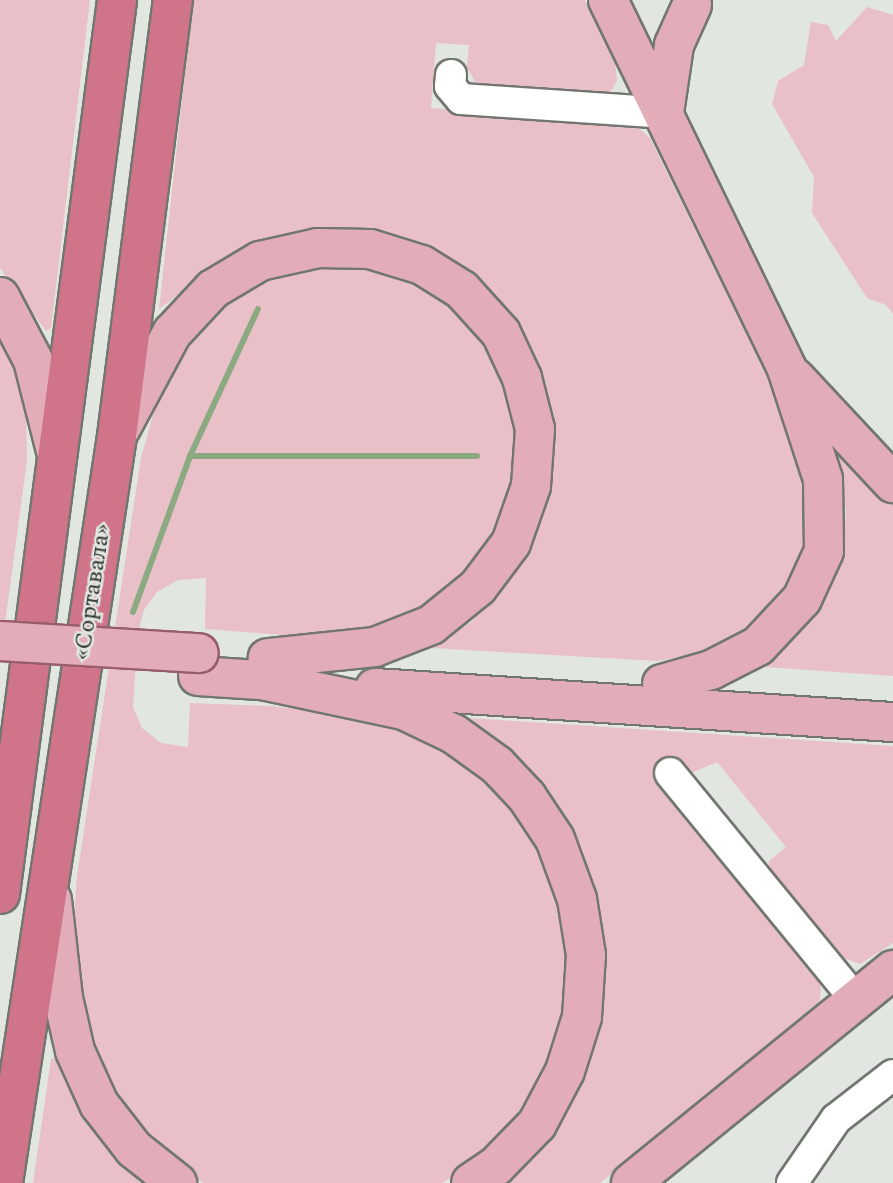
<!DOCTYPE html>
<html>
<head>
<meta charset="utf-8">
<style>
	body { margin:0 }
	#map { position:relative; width:893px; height:1183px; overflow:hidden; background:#e1e6e0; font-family:Spectral,serif }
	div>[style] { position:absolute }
	.green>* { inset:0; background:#e9c0c8 }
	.stream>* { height:6px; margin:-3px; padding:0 3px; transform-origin:3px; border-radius:3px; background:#8caa82 }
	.roads { filter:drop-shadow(2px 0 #727670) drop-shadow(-2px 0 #727670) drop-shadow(0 2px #727670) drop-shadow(0 -2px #727670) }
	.minor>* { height:30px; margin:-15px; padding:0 15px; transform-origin:15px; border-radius:15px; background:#fff }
	.major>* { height:38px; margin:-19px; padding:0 19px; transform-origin:19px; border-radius:19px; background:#e3acb9 }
	.highway>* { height:38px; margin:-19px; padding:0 19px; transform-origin:19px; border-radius:19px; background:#d0748a }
	.bridges { filter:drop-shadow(2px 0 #985d6a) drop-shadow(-2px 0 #985d6a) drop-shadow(0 2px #985d6a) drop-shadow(0 -2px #985d6a) }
	.major-bridge>* { height:38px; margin:-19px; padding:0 19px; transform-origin:19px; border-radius:19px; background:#e3acb9 }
	span { translate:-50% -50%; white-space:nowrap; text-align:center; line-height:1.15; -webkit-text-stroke:5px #e1e6e0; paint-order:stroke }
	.street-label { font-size:24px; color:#313330 }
</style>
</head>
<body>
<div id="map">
	<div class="green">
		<i style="clip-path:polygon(0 0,90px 0,51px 328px,46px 331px,0 268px)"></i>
		<i style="clip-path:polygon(193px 0,585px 0,615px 62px,617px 80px,610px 93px,597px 99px,478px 87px,467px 67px,469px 45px,436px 43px,431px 108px,621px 122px,637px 127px,650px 138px,796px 435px,810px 483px,811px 545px,793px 590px,752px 630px,706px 652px,658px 661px,431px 648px,471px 622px,502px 589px,527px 549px,549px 490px,473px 275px,427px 246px,370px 231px,204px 276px,159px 309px)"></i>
		<i style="clip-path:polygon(867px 7px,893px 15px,893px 314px,886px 305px,867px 298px,812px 213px,814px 177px,772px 104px,778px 81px,804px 65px,811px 22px,828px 25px,836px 41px)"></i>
		<i style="clip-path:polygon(320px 264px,366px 266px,417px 279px,450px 302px,484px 344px,505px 383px,517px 431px,513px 484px,496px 534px,472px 573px,425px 610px,373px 628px,319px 638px,205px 629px,206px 578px,178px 580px,157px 592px,144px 610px,138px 632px,133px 707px,142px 728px,161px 743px,188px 747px,190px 703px,271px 706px,337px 714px,396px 730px,447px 752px,485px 778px,516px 809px,538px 846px,560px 903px,569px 957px,567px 1016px,552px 1065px,527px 1111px,490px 1152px,442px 1183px,204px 1183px,192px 1177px,149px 1143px,114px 1098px,87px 1046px,72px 940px,77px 876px,141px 458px,161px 386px,188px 340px,224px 301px,265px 276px)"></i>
		<i style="clip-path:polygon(0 328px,16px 360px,26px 410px,27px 460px,0 661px)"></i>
		<i style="clip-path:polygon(829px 435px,893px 501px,893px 676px,765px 667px,800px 632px,828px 591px,843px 551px,846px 510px)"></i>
		<i style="clip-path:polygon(470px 718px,893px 746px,893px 943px,860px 964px,835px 955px,768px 873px,769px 861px,786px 847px,717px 762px,692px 773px,675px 758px,656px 774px,815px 968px,821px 985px,820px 1001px,600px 1183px,498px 1183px,604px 953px,503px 747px)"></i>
		<i style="clip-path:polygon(56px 1058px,83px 1112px,150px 1183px,33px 1183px,51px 1059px)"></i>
	</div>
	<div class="stream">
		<i style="left:190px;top:456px;width:287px"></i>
		<i style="left:133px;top:612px;width:166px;rotate:-69.9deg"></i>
		<i style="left:190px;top:456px;width:162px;rotate:-65.2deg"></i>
	</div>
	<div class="roads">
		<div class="minor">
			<i style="left:451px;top:75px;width:11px;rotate:95deg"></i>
			<i style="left:450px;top:86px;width:17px;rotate:50deg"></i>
			<i style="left:461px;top:99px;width:203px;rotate:3.9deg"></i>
			<i style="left:670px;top:773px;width:293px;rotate:50.7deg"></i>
			<i style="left:792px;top:1183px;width:78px;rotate:-55.5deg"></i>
			<i style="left:836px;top:1119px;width:72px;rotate:-37.7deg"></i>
		</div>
		<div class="major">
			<i style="left:608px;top:0;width:410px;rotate:64.1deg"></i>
			<i style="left:787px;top:369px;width:116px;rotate:71.9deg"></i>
			<i style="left:823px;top:479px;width:72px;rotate:89.2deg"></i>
			<i style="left:824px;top:551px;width:53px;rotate:114.6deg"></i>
			<i style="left:802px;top:599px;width:64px;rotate:133.1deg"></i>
			<i style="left:758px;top:646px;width:53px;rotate:152.9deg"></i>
			<i style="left:711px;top:670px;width:51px;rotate:164.1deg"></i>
			<i style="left:664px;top:113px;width:69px;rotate:-81.6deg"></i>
			<i style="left:674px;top:45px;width:44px;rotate:-65.8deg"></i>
			<i style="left:0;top:297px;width:71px;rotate:62.4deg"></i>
			<i style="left:33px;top:360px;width:98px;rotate:75.8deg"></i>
			<i style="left:795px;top:378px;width:144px;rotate:47deg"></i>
			<i style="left:121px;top:428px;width:108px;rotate:-61.8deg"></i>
			<i style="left:172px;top:333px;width:60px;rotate:-47deg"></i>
			<i style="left:213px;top:289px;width:55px;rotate:-30.8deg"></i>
			<i style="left:260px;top:261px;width:59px;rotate:-12.6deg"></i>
			<i style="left:318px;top:248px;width:52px;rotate:1.1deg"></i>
			<i style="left:370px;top:249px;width:54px;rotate:17.1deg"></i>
			<i style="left:422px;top:265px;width:47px;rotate:32deg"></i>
			<i style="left:462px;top:290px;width:58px;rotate:47.8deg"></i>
			<i style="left:501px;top:333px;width:50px;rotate:65deg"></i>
			<i style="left:522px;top:378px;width:53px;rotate:75.7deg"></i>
			<i style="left:535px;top:429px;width:57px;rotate:94deg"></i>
			<i style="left:531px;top:486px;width:60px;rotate:109.3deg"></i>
			<i style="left:511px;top:543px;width:55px;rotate:126.9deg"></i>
			<i style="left:478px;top:587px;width:60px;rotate:141deg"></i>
			<i style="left:431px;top:625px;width:60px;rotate:158.6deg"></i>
			<i style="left:375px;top:647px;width:108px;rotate:174.1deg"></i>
			<i style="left:198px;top:676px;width:92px;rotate:3.7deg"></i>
			<i style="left:266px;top:681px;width:141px;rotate:11.9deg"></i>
			<i style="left:404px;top:710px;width:55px;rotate:25.6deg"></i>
			<i style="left:454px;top:734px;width:53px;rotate:35.8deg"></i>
			<i style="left:497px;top:765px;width:44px;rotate:46.8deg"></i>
			<i style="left:527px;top:797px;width:50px;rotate:56.3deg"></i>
			<i style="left:555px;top:839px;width:64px;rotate:69.9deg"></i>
			<i style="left:577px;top:899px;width:57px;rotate:80.9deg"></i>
			<i style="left:586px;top:955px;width:62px;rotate:93.7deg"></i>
			<i style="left:582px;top:1017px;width:57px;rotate:107.5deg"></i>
			<i style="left:565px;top:1071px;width:60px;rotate:117.8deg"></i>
			<i style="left:537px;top:1124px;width:59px;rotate:134.3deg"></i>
			<i style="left:496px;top:1166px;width:30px;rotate:146deg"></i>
			<i style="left:375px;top:688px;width:519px;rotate:3.76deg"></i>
			<i style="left:52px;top:900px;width:99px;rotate:83.6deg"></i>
			<i style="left:63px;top:998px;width:54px;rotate:77.2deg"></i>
			<i style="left:75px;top:1051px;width:58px;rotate:65.6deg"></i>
			<i style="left:99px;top:1104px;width:57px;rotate:52.1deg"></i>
			<i style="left:134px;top:1149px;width:55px;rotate:38.3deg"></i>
			<i style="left:631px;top:1183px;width:338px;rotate:-39.1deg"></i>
		</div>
		<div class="highway">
			<i style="left:0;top:894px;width:902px;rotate:-82.54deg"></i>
			<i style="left:3px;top:1183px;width:756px;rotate:-81.32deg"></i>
			<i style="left:117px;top:436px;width:440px;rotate:-82.7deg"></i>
		</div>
	</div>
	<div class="bridges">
		<div class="major-bridge">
			<i style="left:0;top:641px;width:199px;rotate:3.5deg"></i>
		</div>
	</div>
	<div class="street-label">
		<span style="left:93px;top:592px;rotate:-81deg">«Сортавала»</span>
	</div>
</div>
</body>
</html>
